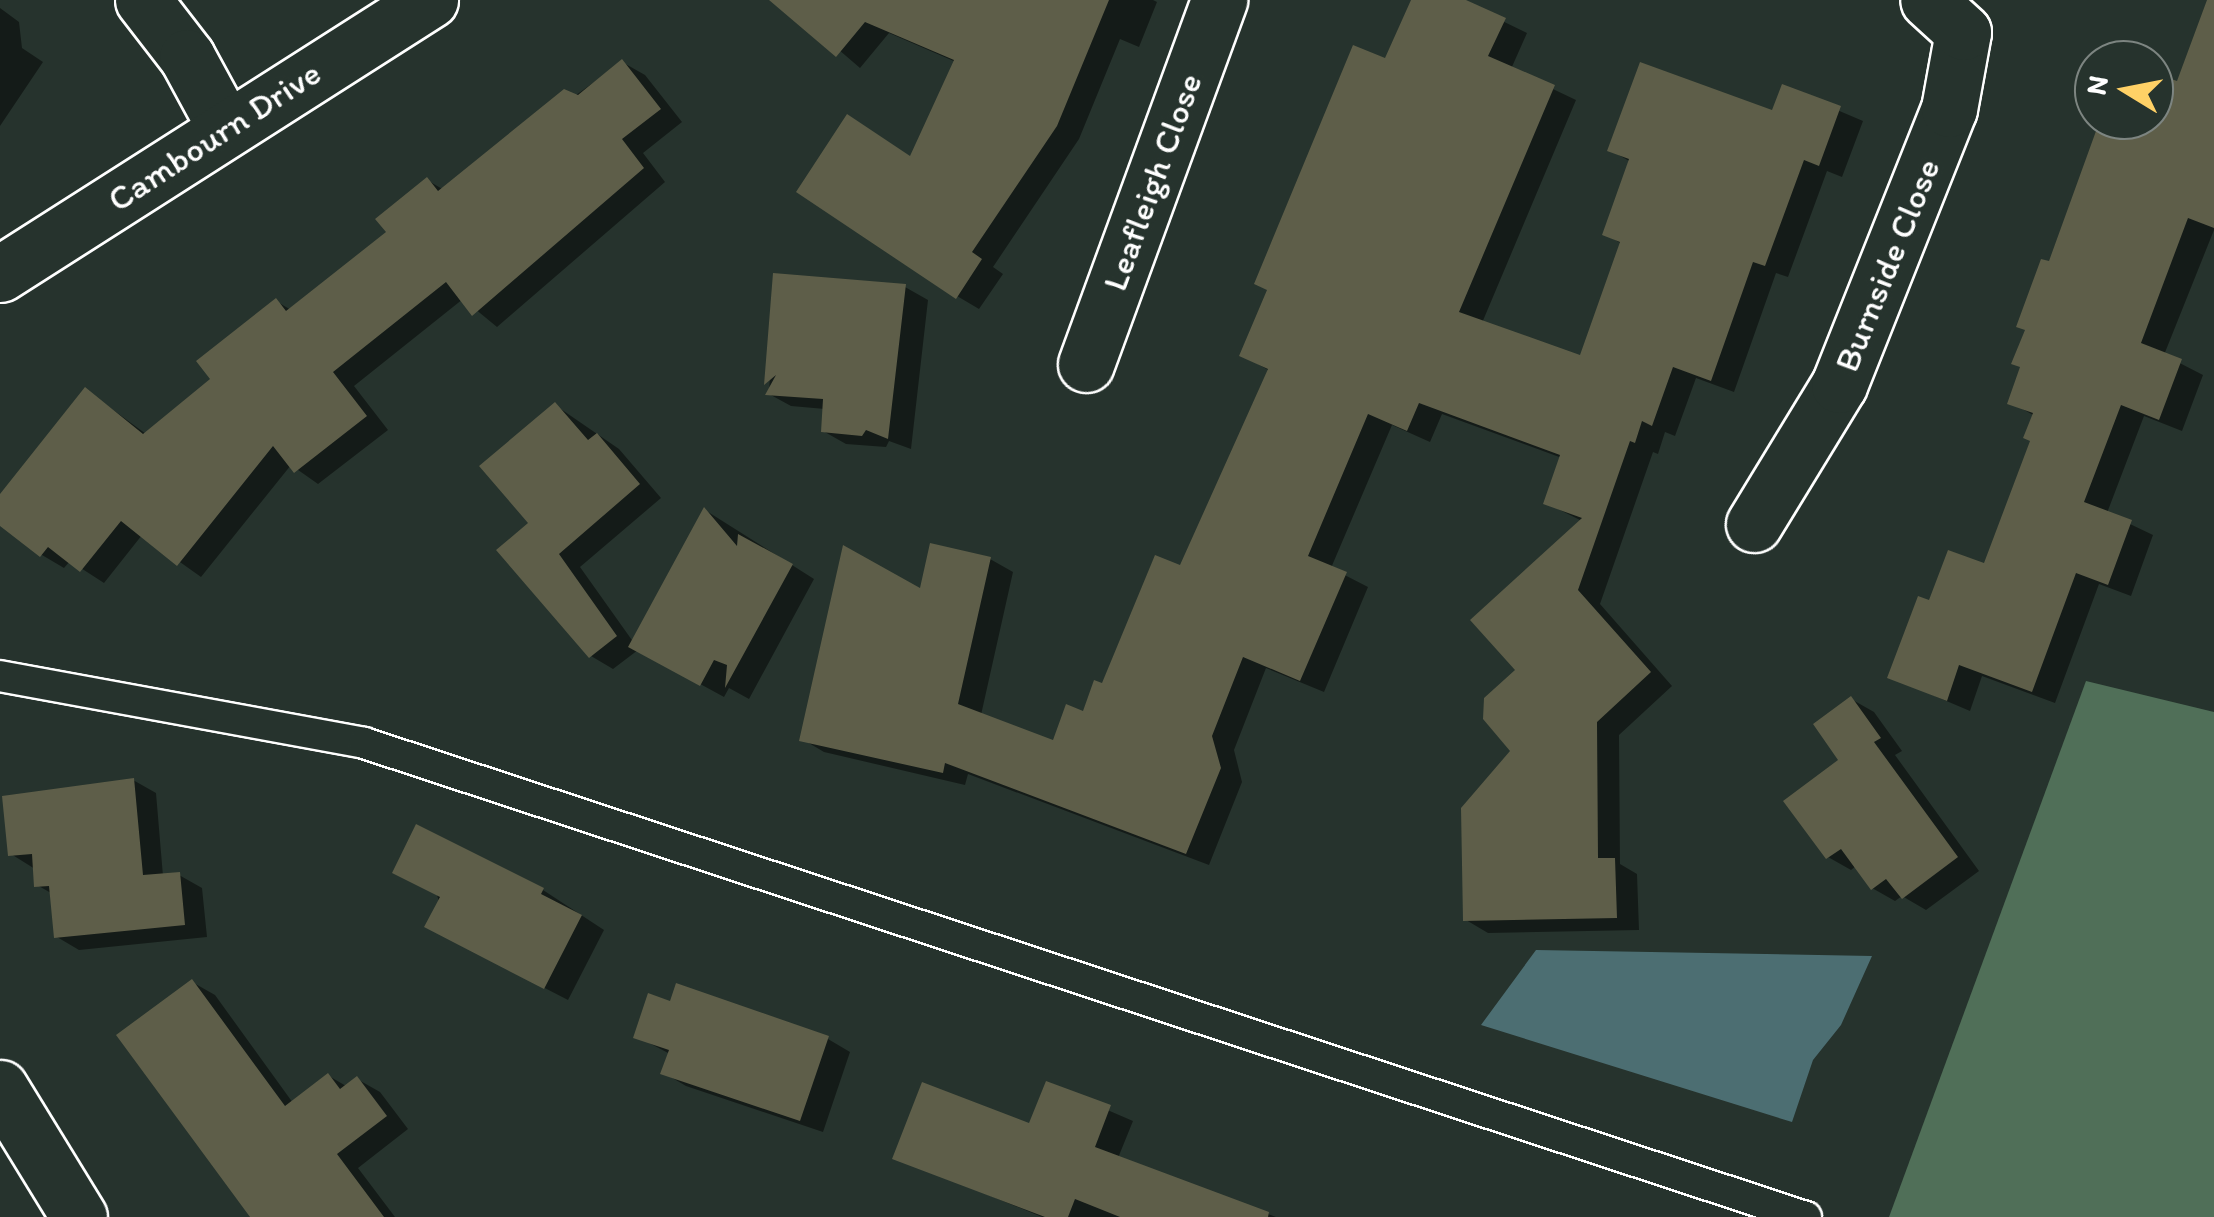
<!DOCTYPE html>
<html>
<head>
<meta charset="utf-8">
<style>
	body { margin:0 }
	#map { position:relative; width:2214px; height:1217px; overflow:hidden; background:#26332d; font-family:Itim,sans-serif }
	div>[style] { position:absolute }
	.green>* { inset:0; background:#506f58 }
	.water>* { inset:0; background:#4c6e72 }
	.shadow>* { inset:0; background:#0007 }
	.building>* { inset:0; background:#5e5e49 }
	.roads { filter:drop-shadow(2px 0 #fff) drop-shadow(-2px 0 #fff) drop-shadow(0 2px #fff) drop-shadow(0 -2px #fff) }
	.lane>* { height:30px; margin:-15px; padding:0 15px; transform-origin:15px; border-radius:15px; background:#26332d }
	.street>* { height:55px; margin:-27.5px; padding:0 27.5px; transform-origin:27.5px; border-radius:27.5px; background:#26332d }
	span { translate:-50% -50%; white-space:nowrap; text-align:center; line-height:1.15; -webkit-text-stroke:10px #26332d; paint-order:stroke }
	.street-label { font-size:35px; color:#fff }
	.north { position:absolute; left:2074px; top:40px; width:100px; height:100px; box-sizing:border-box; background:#26332d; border:2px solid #7d8581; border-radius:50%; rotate:280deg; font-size:28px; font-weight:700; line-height:40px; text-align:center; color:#fff }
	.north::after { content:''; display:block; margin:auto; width:35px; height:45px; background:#ffd166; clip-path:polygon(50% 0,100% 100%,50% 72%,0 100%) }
</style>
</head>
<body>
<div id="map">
	<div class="green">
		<i style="clip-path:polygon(2086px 681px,2214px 712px,2214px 1217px,1889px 1217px)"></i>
	</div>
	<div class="water">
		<i style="clip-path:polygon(1536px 950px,1872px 956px,1841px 1025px,1813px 1060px,1792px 1122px,1481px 1025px)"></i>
	</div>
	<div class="shadow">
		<i style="clip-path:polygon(781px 0,1153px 0,1157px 2px,1139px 47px,1120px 39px,1079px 139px,993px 267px,1003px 274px,979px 309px,957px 296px,912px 158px,956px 62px,889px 33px,860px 68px)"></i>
		<i style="clip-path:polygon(1414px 0,1459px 0,1527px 33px,1511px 69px,1576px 100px,1482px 323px,1581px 358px,1622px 244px,1605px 234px,1631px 162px,1610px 150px,1773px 113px,1783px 87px,1863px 121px,1842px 177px,1827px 171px,1788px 277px,1776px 273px,1734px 392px,1696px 378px,1675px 436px,1665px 432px,1658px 454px,1653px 452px,1600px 604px,1672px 686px,1619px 735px,1620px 864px,1637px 874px,1639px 930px,1488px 933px,1466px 920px,1514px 751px,1518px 670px,1582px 521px,1546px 503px,1562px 458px,1442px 414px,1430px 442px,1392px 425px,1331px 568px,1368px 587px,1324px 692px,1266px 668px,1234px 750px,1242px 782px,1209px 865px,968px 774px,965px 785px,824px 752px,802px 739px,922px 591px,990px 559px,1013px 572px,981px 715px,1055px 743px,1084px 714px,1182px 569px,1270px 371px,1242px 355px)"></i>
		<i style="clip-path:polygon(0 8px,19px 22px,22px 48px,43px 62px,0 126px)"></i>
		<i style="clip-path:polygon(622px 62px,645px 75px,682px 122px,643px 153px,665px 182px,497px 327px,463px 299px,354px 386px,388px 430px,318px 484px,291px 465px,201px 577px,142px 535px,104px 583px,70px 561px,64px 568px,42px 555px,0 523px,0 498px,86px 390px,146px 434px,214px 380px,276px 301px,291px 310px,390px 233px,427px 180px,444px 190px)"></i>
		<i style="clip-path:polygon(2154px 75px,2178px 85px,2214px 86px,2214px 230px,2164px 355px,2203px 375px,2182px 431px,2144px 416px,2107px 513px,2153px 535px,2131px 596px,2099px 584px,2055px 703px,1982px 676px,1970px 711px,1890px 677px,1931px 604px,1986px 567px,2033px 441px,2035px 416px,2010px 402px,2051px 265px,2104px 120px,2154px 120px)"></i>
		<i style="clip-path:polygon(775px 276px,905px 287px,928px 300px,911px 449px,889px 441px,886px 447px,846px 444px,823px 431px,825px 409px,791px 406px,769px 394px)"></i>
		<i style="clip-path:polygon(555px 405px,619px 449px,661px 498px,580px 567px,634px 643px,705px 510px,814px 579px,749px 699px,729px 688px,724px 697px,638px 650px,613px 669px,591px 656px,531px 523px)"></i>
		<i style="clip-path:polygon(1851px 699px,1874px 712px,1902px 751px,1895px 755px,1979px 871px,1926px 910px,1902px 896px,1895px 901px,1872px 888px,1856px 866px,1851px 870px,1828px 857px)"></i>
		<i style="clip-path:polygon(133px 780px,156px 793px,163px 876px,179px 875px,202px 888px,207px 937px,79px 950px,57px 937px,51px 893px,37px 885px,35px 869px,11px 854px)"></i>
		<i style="clip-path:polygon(417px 827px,543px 890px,604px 930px,568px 1000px,450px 939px)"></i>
		<i style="clip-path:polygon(192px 982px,215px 995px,293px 1103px,329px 1076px,346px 1086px,357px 1079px,380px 1092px,408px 1129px,358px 1168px,395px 1217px,250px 1217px)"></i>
		<i style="clip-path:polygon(636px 1036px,828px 1039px,850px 1052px,823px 1132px,686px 1086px,664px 1073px,670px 1054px)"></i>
		<i style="clip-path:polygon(1047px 1084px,1133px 1121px,1118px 1158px,1276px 1217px,1042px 1217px,896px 1157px,1030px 1126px)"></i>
	</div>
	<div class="building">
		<i style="clip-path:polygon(769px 0,1109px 0,1057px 126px,972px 252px,982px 259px,956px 299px,796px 192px,847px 114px,910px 156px,954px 60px,865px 22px,836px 57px)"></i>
		<i style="clip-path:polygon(1411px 0,1466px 0,1506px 18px,1488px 56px,1555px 85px,1459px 312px,1580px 355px,1620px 242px,1602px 235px,1629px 159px,1607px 151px,1640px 62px,1772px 110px,1782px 84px,1841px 106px,1819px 166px,1804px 160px,1765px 266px,1753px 262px,1711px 381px,1673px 367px,1652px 426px,1642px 421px,1635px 443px,1630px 441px,1578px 590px,1651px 672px,1597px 722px,1598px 858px,1615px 858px,1617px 918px,1463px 921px,1461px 808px,1510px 751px,1483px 719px,1484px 698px,1515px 670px,1470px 620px,1582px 518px,1543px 504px,1560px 455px,1419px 403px,1407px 431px,1368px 414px,1308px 556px,1347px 572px,1300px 681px,1243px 657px,1212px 736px,1221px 768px,1186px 854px,945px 763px,943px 773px,799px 741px,843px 545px,920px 588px,930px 543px,991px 557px,958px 704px,1053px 740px,1066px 704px,1083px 711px,1094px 680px,1102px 683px,1155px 555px,1180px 565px,1268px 369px,1239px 356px,1267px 290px,1254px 284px,1353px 45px,1385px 58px)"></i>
		<i style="clip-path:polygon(2207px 0,2214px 0,2214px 228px,2188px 218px,2141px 343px,2182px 359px,2159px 420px,2121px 405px,2084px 502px,2132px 520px,2108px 585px,2076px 573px,2032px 692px,1959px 665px,1947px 701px,1887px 678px,1918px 596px,1929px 600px,1948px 550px,1984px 563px,2030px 441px,2023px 438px,2033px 413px,2007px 404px,2020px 367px,2011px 364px,2025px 330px,2016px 327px,2041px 259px,2049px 261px,2100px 120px,2154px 120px,2154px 73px,2177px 81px)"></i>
		<i style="clip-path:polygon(622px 59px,661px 109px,622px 139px,644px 168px,472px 316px,446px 282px,333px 372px,367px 416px,294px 473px,273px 446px,177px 566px,121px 521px,80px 572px,48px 547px,40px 557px,0 526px,0 494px,85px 387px,143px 434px,210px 379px,196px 361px,276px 298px,286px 311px,386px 232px,375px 219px,427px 177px,438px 191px,564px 89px,578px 95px)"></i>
		<i style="clip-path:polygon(773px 273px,906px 284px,888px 439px,866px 430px,862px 436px,821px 432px,823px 399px,765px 395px,776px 375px,764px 385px)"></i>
		<i style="clip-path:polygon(555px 402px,588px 440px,597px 433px,640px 484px,559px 554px,617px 636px,589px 658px,496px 550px,528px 523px,479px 466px)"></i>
		<i style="clip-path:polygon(704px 507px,737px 546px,738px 534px,793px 564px,725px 688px,727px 665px,714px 660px,700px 686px,628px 647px)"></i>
		<i style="clip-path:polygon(1851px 696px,1881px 738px,1874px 742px,1958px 857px,1902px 899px,1886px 879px,1871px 890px,1841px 849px,1826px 859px,1783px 801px,1838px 760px,1813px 724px)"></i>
		<i style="clip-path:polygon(134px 778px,143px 875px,180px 872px,185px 925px,54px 938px,49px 886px,34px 887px,32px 854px,8px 856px,2px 796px)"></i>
		<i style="clip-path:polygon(416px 824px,544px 888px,541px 894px,582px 915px,544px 989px,424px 927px,440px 897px,392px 873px)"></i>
		<i style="clip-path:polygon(192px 979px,285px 1106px,328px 1073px,340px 1089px,357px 1076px,387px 1116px,337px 1154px,384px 1217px,250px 1217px,116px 1035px)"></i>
		<i style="clip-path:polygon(676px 983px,829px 1036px,800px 1121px,660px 1074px,669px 1050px,633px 1038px,648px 993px,670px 1001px)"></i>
		<i style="clip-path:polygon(1046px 1081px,1111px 1105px,1095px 1147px,1269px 1212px,1268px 1217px,1120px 1217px,1075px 1199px,1068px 1217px,1045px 1217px,892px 1159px,922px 1082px,1029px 1123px)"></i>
	</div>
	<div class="roads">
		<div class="lane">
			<i style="left:0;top:676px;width:370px;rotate:10.4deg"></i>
			<i style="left:364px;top:743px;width:1518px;rotate:18.2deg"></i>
		</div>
		<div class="street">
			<i style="left:143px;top:0;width:72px;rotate:52.3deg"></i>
			<i style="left:187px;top:57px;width:80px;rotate:61.5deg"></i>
			<i style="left:0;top:274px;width:510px;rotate:-32.51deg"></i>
			<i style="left:1086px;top:364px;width:388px;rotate:-69.9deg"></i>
			<i style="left:1754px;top:524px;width:163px;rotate:-58.6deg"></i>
			<i style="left:1839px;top:385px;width:297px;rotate:-68.3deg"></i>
			<i style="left:1949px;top:109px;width:78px;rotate:-79.7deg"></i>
			<i style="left:1963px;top:32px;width:47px;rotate:-137.6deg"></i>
			<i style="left:0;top:1088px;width:151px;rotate:58.5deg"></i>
		</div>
	</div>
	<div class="street-label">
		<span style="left:214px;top:136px;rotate:-33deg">Cambourn Drive</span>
		<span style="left:1152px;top:182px;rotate:-70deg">Leafleigh Close</span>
		<span style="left:1887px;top:265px;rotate:-68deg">Burnside Close</span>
	</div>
	<div class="north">N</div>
</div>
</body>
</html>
